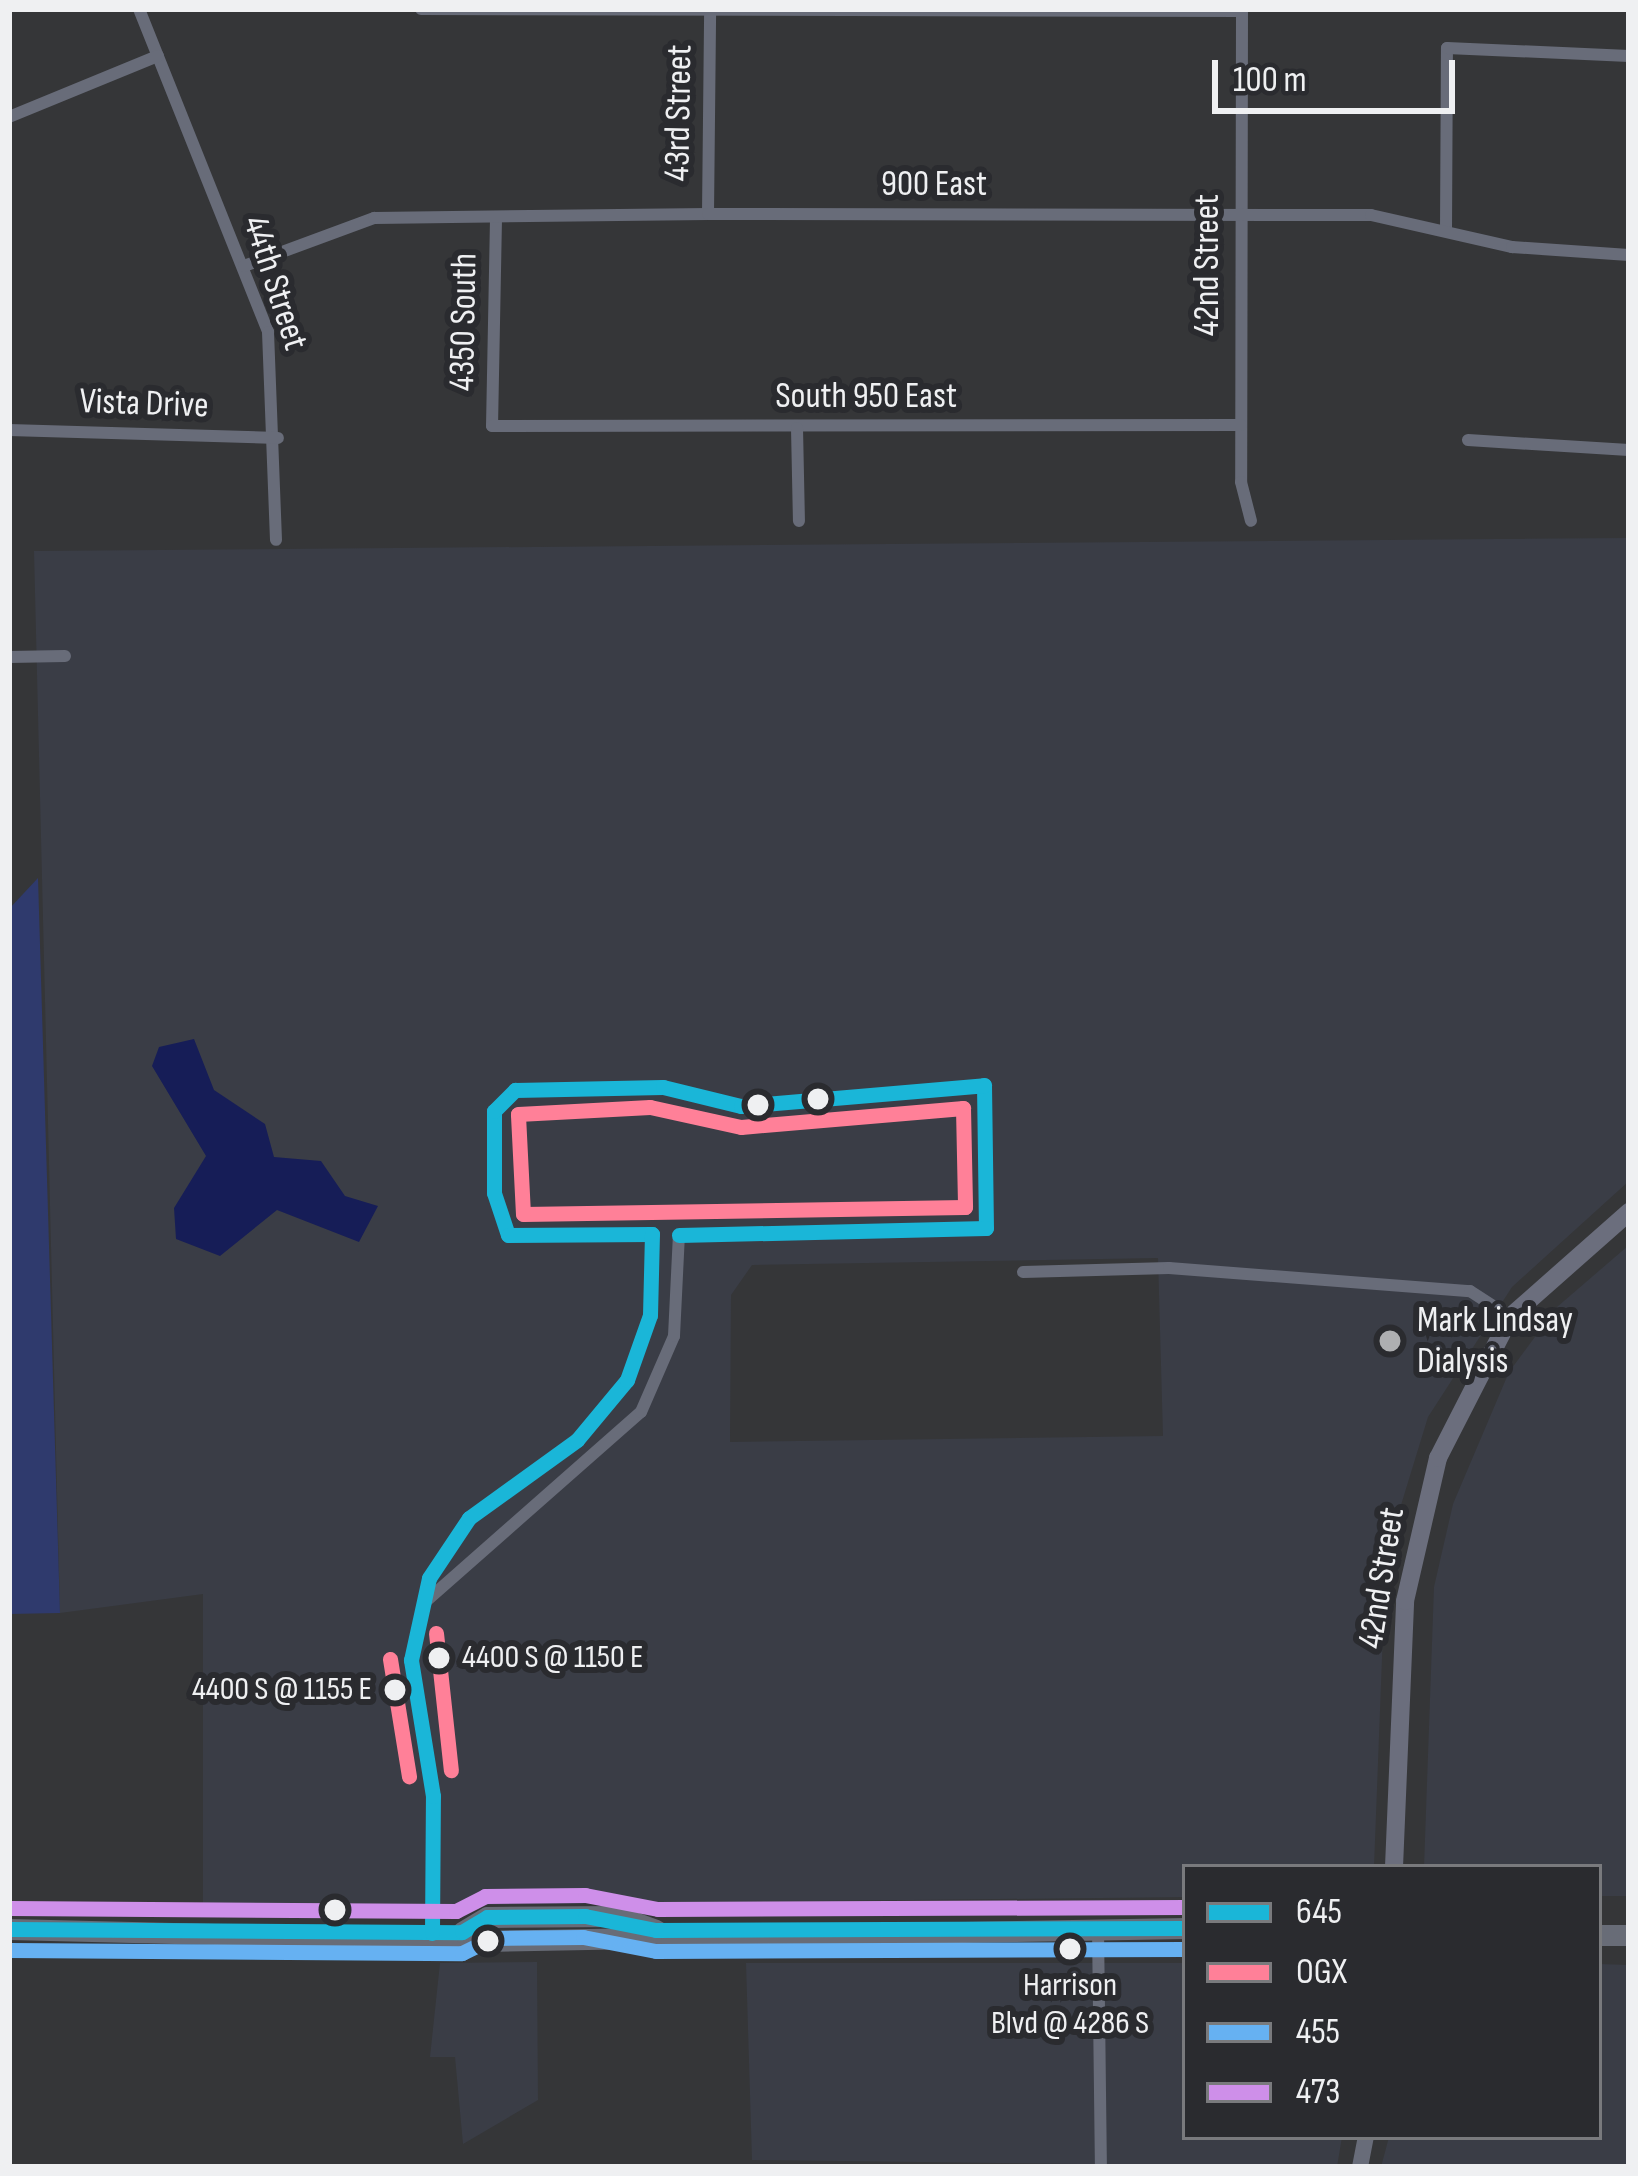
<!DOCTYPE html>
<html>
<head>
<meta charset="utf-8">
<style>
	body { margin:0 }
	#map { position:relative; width:1638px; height:2176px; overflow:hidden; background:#353638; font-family:"Sofia Sans Condensed",sans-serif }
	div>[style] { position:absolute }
	.built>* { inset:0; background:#3a3d46 }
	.green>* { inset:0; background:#2f3a6d }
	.water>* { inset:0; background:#161d57 }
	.minor>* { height:12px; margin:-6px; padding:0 6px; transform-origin:6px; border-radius:6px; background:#686c79 }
	.tertiary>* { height:16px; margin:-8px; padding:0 8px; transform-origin:8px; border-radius:8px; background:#686c79 }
	.secondary>* { height:18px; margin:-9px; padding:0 9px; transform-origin:9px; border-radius:9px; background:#6b6e7d }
	.primary>* { height:21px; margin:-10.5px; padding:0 10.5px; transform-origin:10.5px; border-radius:10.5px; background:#686c77 }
	.bus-1>* { height:15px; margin:-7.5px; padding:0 7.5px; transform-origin:7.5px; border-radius:7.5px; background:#1ab6d8 }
	.bus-2>* { height:15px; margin:-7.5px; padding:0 7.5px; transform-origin:7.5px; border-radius:7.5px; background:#ff8098 }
	.bus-3>* { height:15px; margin:-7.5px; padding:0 7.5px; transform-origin:7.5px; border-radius:7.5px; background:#66b1f2 }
	.bus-4>* { height:15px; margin:-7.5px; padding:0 7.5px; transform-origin:7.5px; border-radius:7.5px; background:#ce8fe9 }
	.dots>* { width:33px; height:33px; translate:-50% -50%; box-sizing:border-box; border:6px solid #2a2b2f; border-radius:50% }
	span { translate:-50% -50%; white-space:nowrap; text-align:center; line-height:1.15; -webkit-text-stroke:12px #2a2b2f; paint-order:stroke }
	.bus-label { font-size:33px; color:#eff0f2 }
	.left { translate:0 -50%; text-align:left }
	.right { translate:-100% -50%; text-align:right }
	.street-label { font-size:36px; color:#eff0f2 }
	.poi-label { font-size:36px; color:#eff0f2 }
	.frame { position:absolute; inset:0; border:12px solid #eff0f2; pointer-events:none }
	.legend { position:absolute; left:1182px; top:1864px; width:420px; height:276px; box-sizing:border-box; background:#2a2b2f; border:3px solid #797a7d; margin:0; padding:15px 21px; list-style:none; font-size:36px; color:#eff0f2 }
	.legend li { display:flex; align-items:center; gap:24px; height:60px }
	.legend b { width:60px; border:3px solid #797a7d }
	.scale { position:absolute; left:1212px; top:60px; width:243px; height:54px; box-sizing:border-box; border:6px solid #eff0f2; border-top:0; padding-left:15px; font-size:36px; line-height:42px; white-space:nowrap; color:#eff0f2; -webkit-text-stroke:9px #2a2b2f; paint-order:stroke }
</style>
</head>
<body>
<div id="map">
	<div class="built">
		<i style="clip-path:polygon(evenodd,1629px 538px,1629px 1181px,1512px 1287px,1428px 1417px,1386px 1554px,1374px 1867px,1185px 1867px,1185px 1897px,203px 1908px,203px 1594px,60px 1613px,34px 551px,1629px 538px,1158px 1258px,1163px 1436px,730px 1442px,731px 1295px,752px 1265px,1158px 1258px)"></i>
		<i style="clip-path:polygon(1629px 1245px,1629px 1896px,1599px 1896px,1599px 1867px,1424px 1867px,1434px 1587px,1453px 1504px,1509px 1372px,1557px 1307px)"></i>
		<i style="clip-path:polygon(537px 1962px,538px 2100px,463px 2144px,455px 2057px,430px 2057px,440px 1963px)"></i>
		<i style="clip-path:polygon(746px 1963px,1185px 1963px,1185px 2137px,1342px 2137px,1337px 2167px,752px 2160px)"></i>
		<i style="clip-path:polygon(1599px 1964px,1629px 1965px,1629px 2167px,1381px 2167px,1389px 2137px,1599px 2137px)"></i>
	</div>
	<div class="green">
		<i style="clip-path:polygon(38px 878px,60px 1613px,9px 1614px,9px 909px)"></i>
	</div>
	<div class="water">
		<i style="clip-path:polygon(194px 1039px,214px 1090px,265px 1124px,274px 1157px,321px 1161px,345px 1196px,378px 1206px,359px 1242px,277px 1210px,220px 1256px,176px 1239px,174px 1208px,206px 1156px,152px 1066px,159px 1047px)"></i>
	</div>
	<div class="minor">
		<i style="left:139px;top:9px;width:348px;rotate:68.2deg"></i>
		<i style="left:268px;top:332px;width:208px;rotate:87.8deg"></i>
		<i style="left:421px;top:9px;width:821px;rotate:0.14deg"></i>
		<i style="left:1242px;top:9px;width:473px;rotate:90.1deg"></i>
		<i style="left:1241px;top:482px;width:40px;rotate:75.6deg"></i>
		<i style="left:9px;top:117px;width:161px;rotate:-22.3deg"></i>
		<i style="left:708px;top:214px;width:202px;rotate:-89.4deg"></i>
		<i style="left:496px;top:219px;width:207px;rotate:91.1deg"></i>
		<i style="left:492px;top:426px;width:749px;rotate:-0.08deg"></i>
		<i style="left:1446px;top:230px;width:182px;rotate:-89.7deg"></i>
		<i style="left:1447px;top:48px;width:182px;rotate:2.5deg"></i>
		<i style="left:244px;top:266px;width:139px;rotate:-20.3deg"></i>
		<i style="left:374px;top:218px;width:334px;rotate:-0.7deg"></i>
		<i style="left:708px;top:214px;width:663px;rotate:0.09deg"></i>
		<i style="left:1371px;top:215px;width:145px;rotate:12.8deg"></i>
		<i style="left:1512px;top:247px;width:117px;rotate:3.9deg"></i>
		<i style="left:797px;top:428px;width:93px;rotate:88.8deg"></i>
		<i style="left:9px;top:430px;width:269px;rotate:1.7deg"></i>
		<i style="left:1468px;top:440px;width:161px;rotate:3.6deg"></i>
		<i style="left:9px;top:657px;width:56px;rotate:-1deg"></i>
		<i style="left:1023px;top:1272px;width:146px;rotate:-1.6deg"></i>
		<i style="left:1169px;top:1268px;width:302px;rotate:4.4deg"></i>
		<i style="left:1470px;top:1291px;width:48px;rotate:33deg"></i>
		<i style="left:424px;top:1603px;width:289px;rotate:-41.4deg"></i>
		<i style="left:641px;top:1412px;width:83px;rotate:-66.5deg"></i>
		<i style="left:674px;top:1336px;width:101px;rotate:-87.2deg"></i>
		<i style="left:1098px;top:1928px;width:239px;rotate:89.3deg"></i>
		<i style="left:432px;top:1933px;width:137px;rotate:-89.6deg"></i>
		<i style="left:433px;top:1796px;width:138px;rotate:-99.2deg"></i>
		<i style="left:411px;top:1660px;width:84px;rotate:-77.6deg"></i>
		<i style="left:429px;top:1578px;width:72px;rotate:-56.3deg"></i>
		<i style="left:469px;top:1518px;width:133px;rotate:-35.8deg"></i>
		<i style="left:577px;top:1440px;width:78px;rotate:-50.2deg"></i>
		<i style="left:627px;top:1380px;width:69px;rotate:-70.5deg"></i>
		<i style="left:650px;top:1315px;width:81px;rotate:-88.6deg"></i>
	</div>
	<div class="tertiary">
		<i style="left:1360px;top:2167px;width:31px;rotate:-79deg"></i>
	</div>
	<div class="secondary">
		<i style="left:1394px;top:1867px;width:266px;rotate:-87.6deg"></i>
		<i style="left:1405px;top:1601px;width:147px;rotate:-77deg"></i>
		<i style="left:1438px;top:1458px;width:158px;rotate:-62.9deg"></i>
		<i style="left:1510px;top:1317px;width:159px;rotate:-41.4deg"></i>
	</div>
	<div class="primary">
		<i style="left:9px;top:1929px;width:477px;rotate:1.4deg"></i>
		<i style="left:486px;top:1941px;width:699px;rotate:-1.07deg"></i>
		<i style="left:462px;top:1932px;width:29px;rotate:-31deg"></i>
		<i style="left:487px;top:1917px;width:131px;rotate:-0.4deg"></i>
		<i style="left:618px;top:1916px;width:40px;rotate:20.2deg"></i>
		<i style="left:1599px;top:1935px;width:30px"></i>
	</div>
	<div class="bus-1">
		<i style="left:984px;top:1085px;width:143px;rotate:89.2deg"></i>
		<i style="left:508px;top:1235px;width:44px;rotate:-108.4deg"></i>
		<i style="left:494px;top:1193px;width:82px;rotate:-90deg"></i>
		<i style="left:494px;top:1111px;width:30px;rotate:-45deg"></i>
		<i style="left:515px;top:1090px;width:148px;rotate:-1.2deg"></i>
		<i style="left:663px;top:1087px;width:80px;rotate:13.7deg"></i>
		<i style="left:741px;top:1106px;width:244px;rotate:-4.9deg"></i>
		<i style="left:508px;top:1235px;width:144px;rotate:-0.4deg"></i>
		<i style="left:679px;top:1235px;width:307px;rotate:-1.3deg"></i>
		<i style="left:9px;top:1929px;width:453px;rotate:0.4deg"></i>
		<i style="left:462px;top:1932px;width:29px;rotate:-31deg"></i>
		<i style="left:487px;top:1917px;width:98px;rotate:-0.6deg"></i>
		<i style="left:585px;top:1916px;width:72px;rotate:11.2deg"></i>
		<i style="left:656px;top:1930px;width:529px;rotate:-0.22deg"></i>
		<i style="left:432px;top:1933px;width:137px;rotate:-89.6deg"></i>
		<i style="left:433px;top:1796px;width:138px;rotate:-99.2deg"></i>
		<i style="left:411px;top:1660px;width:84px;rotate:-77.6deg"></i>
		<i style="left:429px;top:1578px;width:72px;rotate:-56.3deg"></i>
		<i style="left:469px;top:1518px;width:133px;rotate:-35.8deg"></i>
		<i style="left:577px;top:1440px;width:78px;rotate:-50.2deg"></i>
		<i style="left:627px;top:1380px;width:69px;rotate:-70.5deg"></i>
		<i style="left:650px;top:1315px;width:81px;rotate:-88.6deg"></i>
	</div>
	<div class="bus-2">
		<i style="left:650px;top:1107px;width:93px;rotate:12.4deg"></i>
		<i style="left:741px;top:1127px;width:223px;rotate:-4.9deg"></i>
		<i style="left:963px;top:1108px;width:99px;rotate:88.8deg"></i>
		<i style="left:965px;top:1207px;width:442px;rotate:179.1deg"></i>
		<i style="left:523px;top:1214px;width:100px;rotate:-92.9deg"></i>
		<i style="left:518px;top:1114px;width:132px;rotate:-3deg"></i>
		<i style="left:436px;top:1633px;width:138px;rotate:83.8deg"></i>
		<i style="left:390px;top:1659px;width:119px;rotate:80.8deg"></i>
	</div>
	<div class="bus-3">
		<i style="left:9px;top:1950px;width:453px;rotate:0.4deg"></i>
		<i style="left:462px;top:1953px;width:34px;rotate:-26deg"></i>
		<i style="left:493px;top:1938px;width:90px;rotate:-0.6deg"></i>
		<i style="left:583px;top:1937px;width:74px;rotate:10.9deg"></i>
		<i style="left:656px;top:1951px;width:529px;rotate:-0.22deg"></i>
	</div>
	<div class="bus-4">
		<i style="left:9px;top:1908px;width:447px;rotate:0.4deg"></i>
		<i style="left:456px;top:1911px;width:33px;rotate:-27deg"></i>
		<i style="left:485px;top:1896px;width:100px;rotate:-0.6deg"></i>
		<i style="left:585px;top:1895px;width:74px;rotate:10.9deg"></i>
		<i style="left:658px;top:1909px;width:527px;rotate:-0.22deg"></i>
	</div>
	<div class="dots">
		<i style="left:818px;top:1099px;background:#eff0f2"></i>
		<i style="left:758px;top:1105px;background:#eff0f2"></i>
		<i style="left:1390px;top:1341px;background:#aeafb1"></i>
		<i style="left:439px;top:1658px;background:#eff0f2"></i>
		<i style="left:395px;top:1690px;background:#eff0f2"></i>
		<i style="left:335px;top:1910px;background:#eff0f2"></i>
		<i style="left:488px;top:1941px;background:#eff0f2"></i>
		<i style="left:1070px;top:1949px;background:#eff0f2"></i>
	</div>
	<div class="bus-label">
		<span class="left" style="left:462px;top:1658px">4400 S @ 1150 E</span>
		<span class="right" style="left:372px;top:1690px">4400 S @ 1155 E</span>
		<span style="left:1070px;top:2005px">Harrison<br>Blvd @ 4286 S</span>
	</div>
	<div class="street-label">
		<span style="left:679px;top:113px;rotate:-89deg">43rd Street</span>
		<span style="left:934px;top:185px">900 East</span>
		<span style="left:1208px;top:265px;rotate:-90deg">42nd Street</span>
		<span style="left:275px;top:283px;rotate:72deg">44th Street</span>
		<span style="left:464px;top:322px;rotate:-89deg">4350 South</span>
		<span style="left:866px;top:397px">South 950 East</span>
		<span style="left:144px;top:404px;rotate:2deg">Vista Drive</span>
		<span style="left:1382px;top:1578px;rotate:-81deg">42nd Street</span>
	</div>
	<div class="poi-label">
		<span class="left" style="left:1417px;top:1341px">Mark Lindsay<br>Dialysis</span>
	</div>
	<div class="frame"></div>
	<ul class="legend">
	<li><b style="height:15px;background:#1ab6d8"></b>645</li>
	<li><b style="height:15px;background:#ff8098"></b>OGX</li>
	<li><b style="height:15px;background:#66b1f2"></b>455</li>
	<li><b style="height:15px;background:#ce8fe9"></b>473</li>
	</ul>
	<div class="scale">100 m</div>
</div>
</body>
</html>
